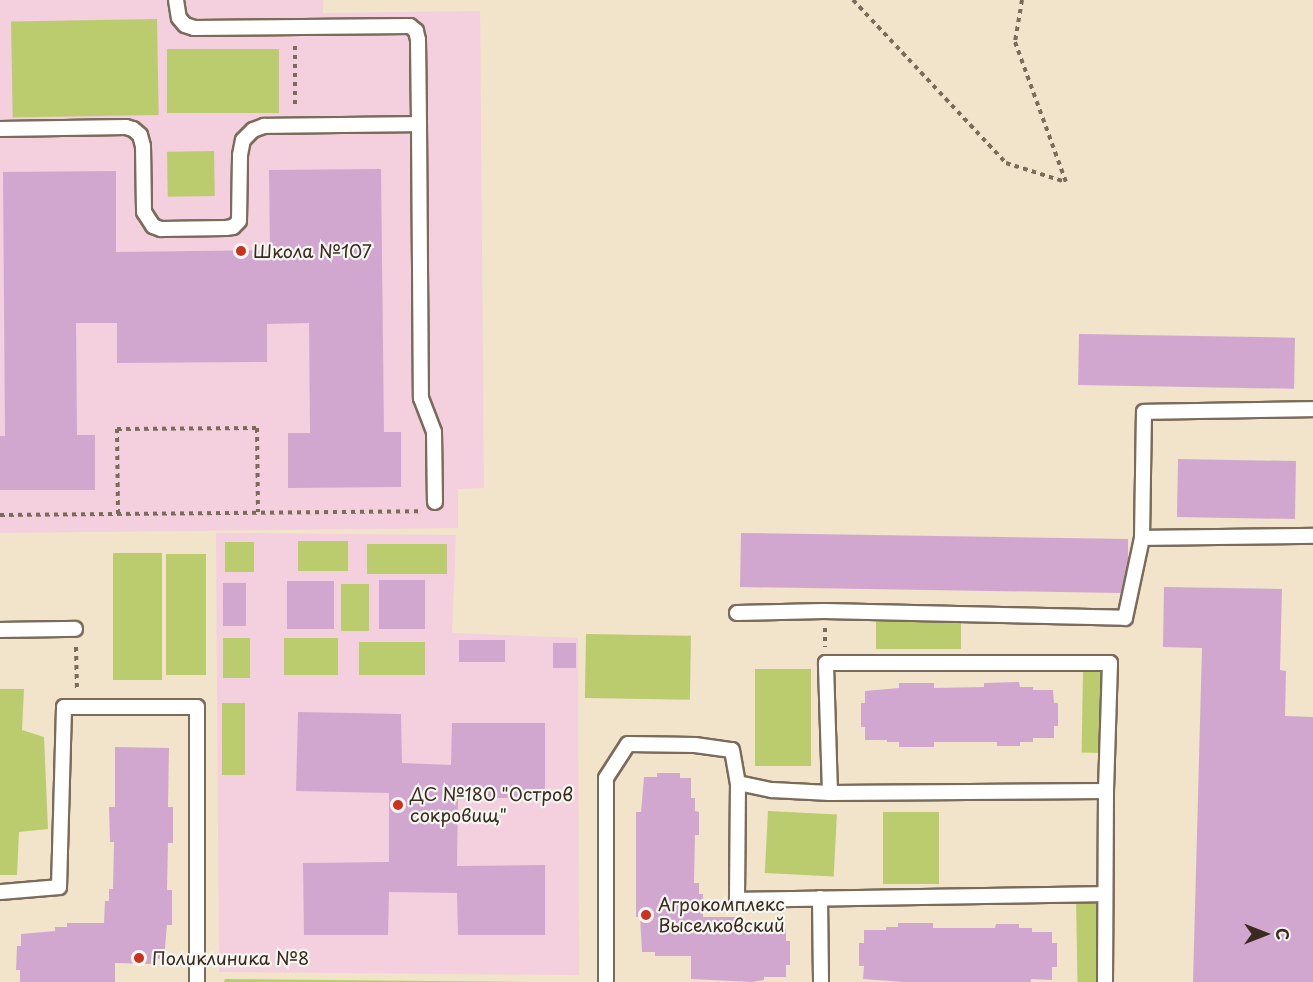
<!DOCTYPE html>
<html>
<head>
<meta charset="utf-8">
<style>
	body { margin:0 }
	#map { position:relative; width:1313px; height:982px; overflow:hidden; background:#f1e4ca; font-family:"Playpen Sans",sans-serif }
	div>[style] { position:absolute }
	.built>* { inset:0; background:#f4cfdd }
	.green>* { inset:0; background:#bbcc6f; transform-origin:0 0 }
	.building>* { inset:0; background:#d1a7d0; transform-origin:0 0 }
	.path>* { height:4px; margin-top:-2px; transform-origin:0; background:repeating-linear-gradient(90deg,#7b6b5a 0 4.5px,transparent 0 9px) }
	.roads { filter:drop-shadow(2px 0 #7b6b5a) drop-shadow(-2px 0 #7b6b5a) drop-shadow(0 2px #7b6b5a) drop-shadow(0 -2px #7b6b5a) }
	.lane>* { height:14px; margin:-7px; padding:0 7px; transform-origin:7px; border-radius:7px; background:#fff }
	.dots>* { width:16px; height:16px; translate:-50% -50%; box-sizing:border-box; border:3px solid #f6f6f2; border-radius:50% }
	span { translate:-50% -50%; white-space:nowrap; text-align:center; line-height:1.15; -webkit-text-stroke:4.5px #f6f6f2; paint-order:stroke }
	.poi-label { font-size:18px; color:#3b2a1e }
	.left { translate:0 -50%; text-align:left }
	.north { position:absolute; left:1235px; top:904px; width:60px; height:60px; -webkit-text-stroke:4px #f6f6f2; paint-order:stroke; rotate:90deg; font-size:16px; font-weight:700; line-height:24px; text-align:center; color:#3b2a1e }
	.north::after { content:''; display:block; margin:auto; width:21px; height:27px; background:#3b2a1e; clip-path:polygon(50% 0,100% 100%,50% 72%,0 100%) }
</style>
</head>
<body>
<div id="map">
	<div class="built">
		<i style="clip-path:polygon(0 0,323px 0,323px 13px,480px 11px,484px 488px,458px 489px,458px 528px,0 533px)"></i>
		<i style="clip-path:polygon(216px 533px,456px 535px,452px 633px,578px 638px,579px 975px,219px 972px)"></i>
	</div>
	<div class="green">
		<i style="left:157px;top:19px;width:96px;height:146px;rotate:89deg"></i>
		<i style="left:279px;top:49px;width:64px;height:112px;rotate:90deg"></i>
		<i style="left:214px;top:151px;width:45px;height:47px;rotate:89deg"></i>
		<i style="left:298px;top:541px;width:50px;height:30px"></i>
		<i style="left:225px;top:542px;width:29px;height:30px"></i>
		<i style="left:367px;top:544px;width:80px;height:30px"></i>
		<i style="left:113px;top:553px;width:49px;height:127px"></i>
		<i style="left:166px;top:554px;width:40px;height:121px"></i>
		<i style="left:341px;top:584px;width:28px;height:47px"></i>
		<i style="left:876px;top:622px;width:85px;height:27px"></i>
		<i style="left:586px;top:634px;width:105px;height:64px;rotate:1deg"></i>
		<i style="left:223px;top:638px;width:27px;height:40px"></i>
		<i style="left:284px;top:638px;width:54px;height:37px"></i>
		<i style="left:359px;top:642px;width:66px;height:33px"></i>
		<i style="left:755px;top:669px;width:56px;height:97px"></i>
		<i style="left:1105px;top:671px;width:82px;height:22px;rotate:91deg"></i>
		<i style="clip-path:polygon(0 689px,24px 689px,22px 730px,44px 737px,48px 829px,19px 832px,17px 875px,0 875px)"></i>
		<i style="left:222px;top:703px;width:23px;height:72px"></i>
		<i style="left:768px;top:811px;width:69px;height:62px;rotate:3deg"></i>
		<i style="left:883px;top:812px;width:56px;height:72px"></i>
		<i style="left:1101px;top:896px;width:86px;height:25px;rotate:89deg"></i>
		<i style="clip-path:polygon(225px 979px,531px 982px,224px 982px)"></i>
	</div>
	<div class="building">
		<i style="clip-path:polygon(381px 169px,384px 432px,401px 432px,401px 487px,288px 488px,288px 433px,310px 433px,309px 323px,267px 324px,267px 362px,117px 363px,117px 323px,76px 323px,77px 435px,95px 435px,95px 490px,0 490px,0 436px,5px 436px,3px 172px,116px 171px,116px 252px,270px 250px,269px 170px)"></i>
		<i style="left:1079px;top:334px;width:216px;height:51px;rotate:1deg"></i>
		<i style="left:1178px;top:459px;width:118px;height:58px;rotate:1deg"></i>
		<i style="clip-path:polygon(741px 533px,1128px 539px,1128px 562px,1121px 593px,740px 587px)"></i>
		<i style="left:379px;top:580px;width:46px;height:49px"></i>
		<i style="left:287px;top:581px;width:47px;height:48px"></i>
		<i style="left:223px;top:583px;width:23px;height:43px"></i>
		<i style="clip-path:polygon(1164px 587px,1282px 589px,1280px 670px,1286px 671px,1285px 716px,1313px 717px,1313px 982px,1193px 982px,1202px 648px,1163px 647px)"></i>
		<i style="left:459px;top:640px;width:46px;height:22px"></i>
		<i style="left:553px;top:643px;width:23px;height:25px"></i>
		<i style="clip-path:polygon(1019px 682px,1020px 687px,1033px 687px,1033px 690px,1053px 690px,1054px 703px,1058px 703px,1058px 726px,1054px 726px,1054px 738px,1033px 738px,1033px 742px,1020px 742px,1020px 746px,997px 746px,997px 742px,934px 742px,934px 747px,899px 747px,899px 742px,887px 742px,887px 740px,865px 740px,865px 727px,861px 727px,861px 703px,865px 703px,865px 691px,899px 688px,899px 683px,934px 683px,934px 688px,984px 687px,984px 683px)"></i>
		<i style="clip-path:polygon(298px 712px,401px 714px,402px 763px,451px 765px,452px 723px,545px 723px,545px 797px,458px 799px,457px 866px,545px 865px,545px 935px,458px 935px,457px 893px,389px 892px,388px 935px,304px 935px,303px 863px,389px 862px,389px 793px,296px 791px)"></i>
		<i style="clip-path:polygon(115px 747px,169px 748px,168px 807px,173px 807px,173px 843px,168px 843px,167px 890px,172px 890px,172px 925px,167px 925px,164px 959px,151px 959px,151px 964px,115px 963px,115px 982px,20px 982px,20px 970px,16px 970px,17px 946px,21px 946px,21px 934px,55px 931px,55px 927px,67px 927px,67px 923px,104px 923px,105px 901px,109px 901px,109px 889px,113px 889px,114px 842px,110px 842px,109px 807px,115px 807px)"></i>
		<i style="clip-path:polygon(657px 773px,680px 773px,680px 778px,691px 778px,691px 798px,695px 798px,695px 811px,699px 812px,699px 835px,695px 835px,694px 883px,699px 883px,699px 894px,703px 894px,703px 917px,740px 917px,740px 921px,752px 921px,752px 926px,786px 929px,786px 941px,790px 941px,790px 965px,786px 965px,786px 977px,764px 977px,764px 980px,752px 982px,691px 979px,691px 956px,655px 956px,655px 952px,642px 952px,640px 917px,636px 917px,636px 812px,641px 812px,644px 777px,657px 777px)"></i>
		<i style="clip-path:polygon(898px 923px,933px 923px,933px 928px,995px 928px,996px 924px,1019px 924px,1019px 928px,1032px 928px,1032px 932px,1052px 932px,1052px 943px,1057px 943px,1057px 967px,1052px 967px,1052px 980px,1031px 979px,1031px 982px,904px 982px,863px 979px,864px 966px,859px 966px,859px 943px,864px 943px,864px 930px,886px 930px,886px 927px,898px 927px)"></i>
	</div>
	<div class="path">
		<i style="left:853px;top:0;width:224px;rotate:46.8deg"></i>
		<i style="left:1006px;top:163px;width:63px;rotate:17.6deg"></i>
		<i style="left:1022px;top:0;width:43px;rotate:99.5deg"></i>
		<i style="left:1015px;top:42px;width:149px;rotate:70deg"></i>
		<i style="left:295px;top:46px;width:61px;rotate:90deg"></i>
		<i style="left:118px;top:514px;width:85px;rotate:-90.7deg"></i>
		<i style="left:117px;top:429px;width:140px;rotate:-0.4deg"></i>
		<i style="left:257px;top:428px;width:84px;rotate:89.3deg"></i>
		<i style="left:0;top:515px;width:419px;rotate:-0.5deg"></i>
		<i style="left:825px;top:628px;width:19px;rotate:90deg"></i>
		<i style="left:76px;top:647px;width:44px;rotate:88.7deg"></i>
	</div>
	<div class="roads">
		<div class="lane">
			<i style="left:176px;top:0;width:18px;rotate:81deg"></i>
			<i style="left:179px;top:18px;width:9px;rotate:49deg"></i>
			<i style="left:185px;top:25px;width:9px;rotate:18deg"></i>
			<i style="left:194px;top:28px;width:216px;rotate:-0.5deg"></i>
			<i style="left:410px;top:26px;width:8px;rotate:40deg"></i>
			<i style="left:416px;top:31px;width:9px;rotate:77deg"></i>
			<i style="left:418px;top:40px;width:84px;rotate:89.3deg"></i>
			<i style="left:0;top:129px;width:126px;rotate:-0.9deg"></i>
			<i style="left:126px;top:127px;width:7px;rotate:16deg"></i>
			<i style="left:133px;top:129px;width:9px;rotate:41deg"></i>
			<i style="left:140px;top:135px;width:11px;rotate:75deg"></i>
			<i style="left:143px;top:146px;width:66px;rotate:89.1deg"></i>
			<i style="left:144px;top:212px;width:17px;rotate:57deg"></i>
			<i style="left:153px;top:226px;width:9px;rotate:21deg"></i>
			<i style="left:161px;top:229px;width:65px;rotate:-0.9deg"></i>
			<i style="left:226px;top:228px;width:7px;rotate:-8deg"></i>
			<i style="left:233px;top:227px;width:8px;rotate:-45deg"></i>
			<i style="left:239px;top:221px;width:66px;rotate:-89.1deg"></i>
			<i style="left:240px;top:155px;width:15px;rotate:-79deg"></i>
			<i style="left:243px;top:140px;width:14px;rotate:-45deg"></i>
			<i style="left:253px;top:130px;width:12px;rotate:-20deg"></i>
			<i style="left:264px;top:126px;width:155px;rotate:-0.7deg"></i>
			<i style="left:419px;top:124px;width:274px;rotate:89.6deg"></i>
			<i style="left:421px;top:398px;width:36px;rotate:69deg"></i>
			<i style="left:434px;top:432px;width:70px;rotate:89.2deg"></i>
			<i style="left:1142px;top:538px;width:126px;rotate:-89.1deg"></i>
			<i style="left:1144px;top:412px;width:169px;rotate:-1deg"></i>
			<i style="left:737px;top:613px;width:87px;rotate:-1.3deg"></i>
			<i style="left:824px;top:611px;width:301px;rotate:1.3deg"></i>
			<i style="left:1125px;top:618px;width:82px;rotate:-78deg"></i>
			<i style="left:1142px;top:538px;width:171px;rotate:-0.7deg"></i>
			<i style="left:0;top:630px;width:75px;rotate:-0.8deg"></i>
			<i style="left:738px;top:783px;width:35px;rotate:12deg"></i>
			<i style="left:772px;top:790px;width:58px;rotate:3deg"></i>
			<i style="left:830px;top:793px;width:276px;rotate:-0.4deg"></i>
			<i style="left:830px;top:793px;width:130px;rotate:-91.8deg"></i>
			<i style="left:826px;top:663px;width:284px"></i>
			<i style="left:1110px;top:663px;width:128px;rotate:91.8deg"></i>
			<i style="left:1106px;top:791px;width:191px;rotate:90.3deg"></i>
			<i style="left:0;top:892px;width:59px;rotate:-4.8deg"></i>
			<i style="left:59px;top:887px;width:180px;rotate:-88.4deg"></i>
			<i style="left:64px;top:707px;width:133px"></i>
			<i style="left:197px;top:707px;width:275px;rotate:90deg"></i>
			<i style="left:820px;top:898px;width:84px;rotate:89.3deg"></i>
			<i style="left:606px;top:982px;width:204px;rotate:-90deg"></i>
			<i style="left:606px;top:778px;width:40px;rotate:-57.1deg"></i>
			<i style="left:628px;top:744px;width:67px;rotate:0.9deg"></i>
			<i style="left:695px;top:745px;width:37px;rotate:8deg"></i>
			<i style="left:732px;top:750px;width:34px;rotate:80deg"></i>
			<i style="left:738px;top:783px;width:117px;rotate:90.5deg"></i>
			<i style="left:737px;top:900px;width:368px;rotate:-0.9deg"></i>
		</div>
	</div>
	<div class="dots">
		<i style="left:241px;top:251px;background:#c8321e"></i>
		<i style="left:398px;top:805px;background:#c8321e"></i>
		<i style="left:646px;top:915px;background:#c8321e"></i>
		<i style="left:139px;top:958px;background:#c8321e"></i>
	</div>
	<div class="poi-label">
		<span class="left" style="left:253px;top:251px">Школа №107</span>
		<span class="left" style="left:410px;top:805px">ДС №180 "Остров<br>сокровищ"</span>
		<span class="left" style="left:658px;top:915px">Агрокомплекс<br>Выселковский</span>
		<span class="left" style="left:152px;top:958px">Поликлиника №8</span>
	</div>
	<div class="north">С</div>
</div>
</body>
</html>
